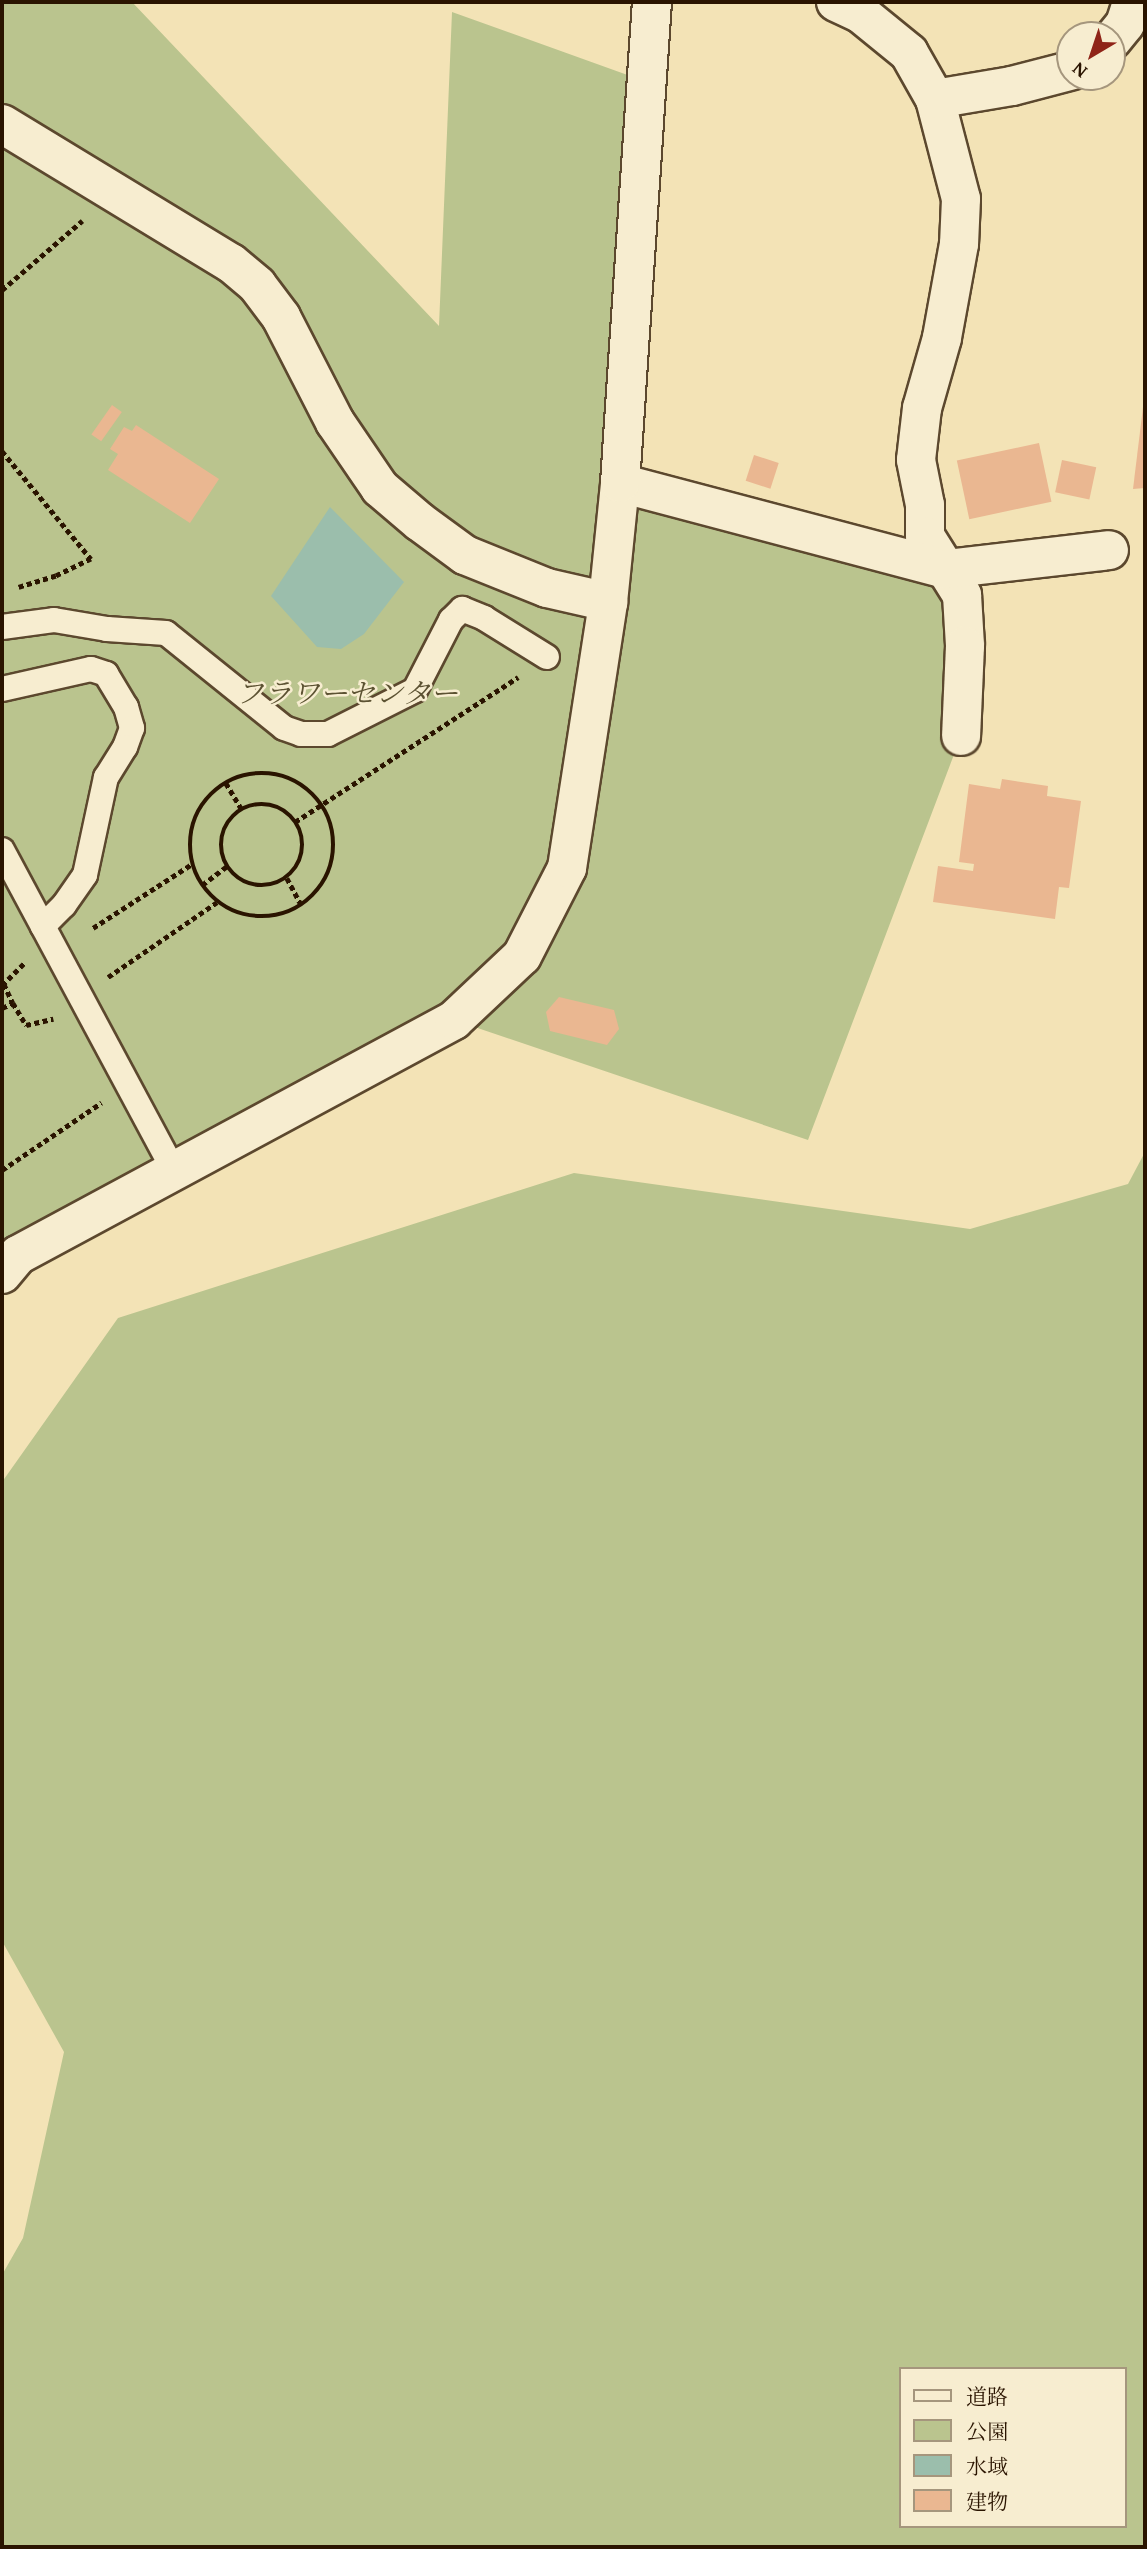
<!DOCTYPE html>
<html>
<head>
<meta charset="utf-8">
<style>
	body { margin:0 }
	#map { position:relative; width:1147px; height:2549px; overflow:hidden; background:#f3e3b6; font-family:"Gentium Book Plus","Noto Serif JP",serif }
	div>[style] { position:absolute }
	.green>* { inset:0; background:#bac48e }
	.water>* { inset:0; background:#9bbeac }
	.building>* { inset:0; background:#eab791; transform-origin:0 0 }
	.path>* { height:4.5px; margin-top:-2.25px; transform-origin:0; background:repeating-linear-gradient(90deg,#2a1400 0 5px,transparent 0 8.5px) }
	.path>.ring { margin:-2.25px; padding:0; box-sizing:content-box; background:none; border:4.5px solid #2a1400; border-radius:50% }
	.roads { filter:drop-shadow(2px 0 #5c482e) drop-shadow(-2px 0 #5c482e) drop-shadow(0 2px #5c482e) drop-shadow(0 -2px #5c482e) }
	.service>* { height:24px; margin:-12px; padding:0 12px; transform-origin:12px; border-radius:12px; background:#f7edd0 }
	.minor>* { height:38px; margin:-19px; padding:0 19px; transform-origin:19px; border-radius:19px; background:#f7edd0 }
	.tertiary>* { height:38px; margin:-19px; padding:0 19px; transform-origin:19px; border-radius:19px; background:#f7edd0 }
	span { translate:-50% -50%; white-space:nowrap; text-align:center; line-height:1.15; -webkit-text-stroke:5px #f7edd0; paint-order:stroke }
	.park-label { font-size:28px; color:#5c5232; font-style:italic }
	.frame { position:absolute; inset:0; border:4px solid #2a1400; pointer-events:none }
	.legend { position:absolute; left:899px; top:2367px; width:228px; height:161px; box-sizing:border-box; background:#f7edd0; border:2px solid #a5967d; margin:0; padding:9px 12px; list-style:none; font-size:21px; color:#2a1400 }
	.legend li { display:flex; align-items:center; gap:14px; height:35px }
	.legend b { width:35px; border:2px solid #a5967d }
	.north { position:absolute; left:1056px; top:21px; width:70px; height:70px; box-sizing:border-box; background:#f7edd0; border:2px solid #a5967d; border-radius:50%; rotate:219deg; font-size:19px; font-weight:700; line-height:28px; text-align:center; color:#2a1400 }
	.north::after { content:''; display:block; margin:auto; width:24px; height:32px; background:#8f2418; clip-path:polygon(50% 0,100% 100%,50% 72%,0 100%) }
</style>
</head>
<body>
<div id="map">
	<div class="green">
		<i style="clip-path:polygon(2px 2px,132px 2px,439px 326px,452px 12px,647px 82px,620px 483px,946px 569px,961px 736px,808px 1140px,454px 1020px,2px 1274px)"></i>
		<i style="clip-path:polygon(evenodd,1145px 1152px,1145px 2547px,2px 2547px,2px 2275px,23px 2238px,64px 2052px,2px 1941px,2px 1482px,118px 1318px,574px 1173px,970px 1229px,1128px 1184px,1145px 1152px,900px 2369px,1124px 2369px,1124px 2526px,900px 2526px,900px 2369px)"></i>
	</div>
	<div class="water">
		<i style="clip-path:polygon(330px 507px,404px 582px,364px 634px,341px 649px,317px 647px,271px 596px)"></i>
	</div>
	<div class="building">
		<i style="clip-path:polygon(1144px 399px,1145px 488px,1133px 489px)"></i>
		<i style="left:112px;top:405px;width:12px;height:36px;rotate:35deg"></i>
		<i style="clip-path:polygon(136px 425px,219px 479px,190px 523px,108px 470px,118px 454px,110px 449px,124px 427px,132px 431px)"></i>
		<i style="left:1039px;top:443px;width:60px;height:84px;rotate:78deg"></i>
		<i style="left:754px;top:455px;width:26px;height:27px;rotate:18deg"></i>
		<i style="left:1062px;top:460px;width:35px;height:33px;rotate:12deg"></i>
		<i style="clip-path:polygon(1002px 779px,1048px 786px,1047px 796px,1081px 801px,1069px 888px,1059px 887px,1055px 919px,933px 902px,938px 866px,973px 871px,974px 864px,959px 862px,969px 784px,1000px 789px)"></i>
		<i style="clip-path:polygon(559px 997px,614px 1010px,619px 1029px,607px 1045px,550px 1031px,546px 1012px)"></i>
	</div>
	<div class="path">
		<i style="left:2px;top:290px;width:106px;rotate:-40.8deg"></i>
		<i style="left:2px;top:451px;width:140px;rotate:50.5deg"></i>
		<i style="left:91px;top:559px;width:39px;rotate:154deg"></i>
		<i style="left:56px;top:576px;width:39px;rotate:163deg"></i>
		<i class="ring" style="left:190px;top:773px;width:139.5px;height:139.5px"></i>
		<i style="left:226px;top:783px;width:31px;rotate:59deg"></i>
		<i class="ring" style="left:221px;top:804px;width:77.5px;height:77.5px"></i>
		<i style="left:295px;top:822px;width:266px;rotate:-33deg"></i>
		<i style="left:287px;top:878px;width:32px;rotate:62deg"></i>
		<i style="left:202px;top:885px;width:31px;rotate:-37deg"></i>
		<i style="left:93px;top:928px;width:118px;rotate:-32.9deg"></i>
		<i style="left:24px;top:964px;width:28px;rotate:135deg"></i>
		<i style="left:4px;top:984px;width:21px;rotate:65deg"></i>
		<i style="left:13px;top:1003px;width:26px;rotate:59deg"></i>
		<i style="left:26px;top:1025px;width:28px;rotate:-13deg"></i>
		<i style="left:108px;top:977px;width:132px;rotate:-34.5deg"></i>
		<i style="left:2px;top:1008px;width:12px;rotate:-24deg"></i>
		<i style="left:2px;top:1170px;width:120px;rotate:-34.1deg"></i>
	</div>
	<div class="roads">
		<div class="service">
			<i style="left:2px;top:627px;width:52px;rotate:-7.7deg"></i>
			<i style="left:54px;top:620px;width:54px;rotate:9.6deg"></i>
			<i style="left:107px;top:629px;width:59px;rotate:3.9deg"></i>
			<i style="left:166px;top:633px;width:151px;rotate:38.8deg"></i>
			<i style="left:284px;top:728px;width:18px;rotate:19deg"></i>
			<i style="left:301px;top:734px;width:27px"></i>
			<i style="left:328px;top:734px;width:97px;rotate:-26.8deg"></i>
			<i style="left:415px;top:690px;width:79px;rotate:-62.8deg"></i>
			<i style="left:451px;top:620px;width:16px;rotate:-45deg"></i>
			<i style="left:462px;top:609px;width:24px;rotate:22deg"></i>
			<i style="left:484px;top:618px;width:74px;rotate:31.8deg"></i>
			<i style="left:2px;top:689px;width:91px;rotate:-12.7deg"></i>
			<i style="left:91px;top:669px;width:16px;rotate:18deg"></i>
			<i style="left:106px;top:674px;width:39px;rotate:59deg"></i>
			<i style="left:126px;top:707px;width:22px;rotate:74deg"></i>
			<i style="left:132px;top:728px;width:20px;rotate:110deg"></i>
			<i style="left:125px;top:747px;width:36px;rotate:122deg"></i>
			<i style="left:106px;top:777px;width:100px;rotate:102.1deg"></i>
			<i style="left:85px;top:875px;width:37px;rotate:125deg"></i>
			<i style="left:64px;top:905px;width:30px;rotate:135deg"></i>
			<i style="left:2px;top:850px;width:366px;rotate:61.8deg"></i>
		</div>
		<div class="minor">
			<i style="left:836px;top:2px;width:26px;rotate:25deg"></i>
			<i style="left:860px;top:13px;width:63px;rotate:39.2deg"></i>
			<i style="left:909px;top:53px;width:53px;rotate:60.5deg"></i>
			<i style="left:935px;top:99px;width:103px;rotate:75.4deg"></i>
			<i style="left:961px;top:199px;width:45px;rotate:92.5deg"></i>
			<i style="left:959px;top:244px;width:96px;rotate:100.3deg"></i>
			<i style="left:942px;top:338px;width:73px;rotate:105.9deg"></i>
			<i style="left:922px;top:408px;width:52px;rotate:96.6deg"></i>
			<i style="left:916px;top:460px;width:46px;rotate:78.7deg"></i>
			<i style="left:925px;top:505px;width:31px;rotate:90deg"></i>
			<i style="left:925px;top:536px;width:70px;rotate:57.9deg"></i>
			<i style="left:962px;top:595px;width:51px;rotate:86.6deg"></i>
			<i style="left:965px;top:646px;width:90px;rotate:92.5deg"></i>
			<i style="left:1112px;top:40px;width:21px;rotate:-51deg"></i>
			<i style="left:1125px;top:24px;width:23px;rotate:-72deg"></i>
			<i style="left:935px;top:99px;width:78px;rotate:-9.6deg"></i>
			<i style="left:1012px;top:86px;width:60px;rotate:-14.5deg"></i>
			<i style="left:2px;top:124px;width:268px;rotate:31.3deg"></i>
			<i style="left:231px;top:263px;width:34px;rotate:40deg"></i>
			<i style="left:257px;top:285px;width:40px;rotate:53deg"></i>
			<i style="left:281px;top:317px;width:118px;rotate:62.8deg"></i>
			<i style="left:335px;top:422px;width:80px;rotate:55.7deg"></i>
			<i style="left:380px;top:488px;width:52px;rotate:40.4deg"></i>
			<i style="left:420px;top:522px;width:56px;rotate:36.3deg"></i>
			<i style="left:465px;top:555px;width:88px;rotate:21.9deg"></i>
			<i style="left:547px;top:588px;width:63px;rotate:12.9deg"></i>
			<i style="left:620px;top:483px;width:337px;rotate:14.8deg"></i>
			<i style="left:946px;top:569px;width:164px;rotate:-6.6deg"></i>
		</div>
		<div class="tertiary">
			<i style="left:2px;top:1274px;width:25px;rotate:-50deg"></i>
			<i style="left:18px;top:1255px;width:495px;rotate:-28.3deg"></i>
			<i style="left:454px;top:1020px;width:93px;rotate:-43.3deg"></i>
			<i style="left:522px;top:956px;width:99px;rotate:-62.9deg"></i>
			<i style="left:567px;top:868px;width:269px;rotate:-81.2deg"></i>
			<i style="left:608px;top:602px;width:120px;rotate:-84.2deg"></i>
			<i style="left:620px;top:483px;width:482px;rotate:-86.2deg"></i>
		</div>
	</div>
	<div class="park-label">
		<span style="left:347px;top:693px">フラワーセンター</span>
	</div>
	<div class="frame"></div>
	<ul class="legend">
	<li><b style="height:9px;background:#f7edd0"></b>道路</li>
	<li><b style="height:19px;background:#bac48e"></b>公園</li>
	<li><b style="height:19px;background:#9bbeac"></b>水域</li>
	<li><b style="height:19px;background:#eab791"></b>建物</li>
	</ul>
	<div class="north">N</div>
</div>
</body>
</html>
